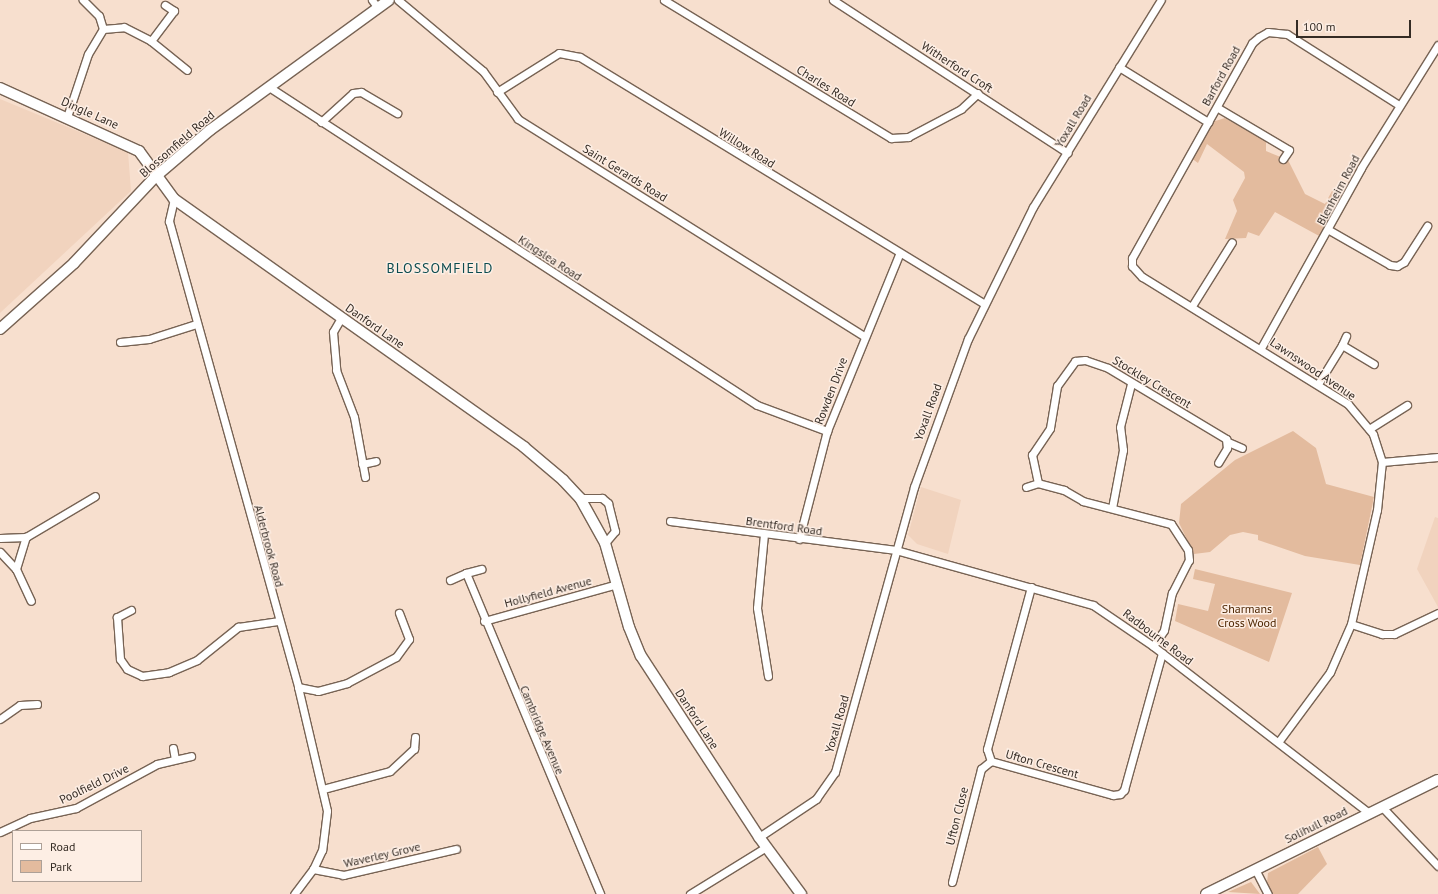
<!DOCTYPE html>
<html>
<head>
<meta charset="utf-8">
<style>
	body { margin:0 }
	#map { position:relative; width:1438px; height:894px; overflow:hidden; background:#f7dfce; font-family:"PT Sans",sans-serif }
	div>[style] { position:absolute }
	.built>* { inset:0; background:#f1d3be }
	.green>* { inset:0; background:#e3bb9e }
	.roads { filter:drop-shadow(1px 0 #776354) drop-shadow(-1px 0 #776354) drop-shadow(0 1px #776354) drop-shadow(0 -1px #776354) }
	.street>* { height:7px; margin:-3.5px; padding:0 3.5px; transform-origin:3.5px; border-radius:3.5px; background:#fff }
	.secondary>* { height:10px; margin:-5px; padding:0 5px; transform-origin:5px; border-radius:5px; background:#fff }
	span { translate:-50% -50%; white-space:nowrap; text-align:center; line-height:1.15; -webkit-text-stroke:3px #fdeee4; paint-order:stroke }
	.street-label { font-size:12px; color:#342b24 }
	.park-label { font-size:12px; color:#4d2500 }
	.quarter-label { font-size:14px; color:#0c4c50; letter-spacing:1px }
	.legend { position:absolute; left:12px; top:830px; width:130px; height:52px; box-sizing:border-box; background:#fdeee4; border:1px solid #ada097; margin:0; padding:5px 7px; list-style:none; font-size:12px; color:#342b24 }
	.legend li { display:flex; align-items:center; gap:8px; height:20px }
	.legend b { width:20px; border:1px solid #ada097 }
	.scale { position:absolute; left:1296px; top:20px; width:115px; height:18px; box-sizing:border-box; border:2px solid #342b24; border-top:0; padding-left:5px; font-size:12px; line-height:14px; white-space:nowrap; color:#342b24; -webkit-text-stroke:3px #fdeee4; paint-order:stroke }
</style>
</head>
<body>
<div id="map">
	<div class="built">
		<i style="clip-path:polygon(0 99px,128px 152px,131px 191px,0 313px)"></i>
		<i style="clip-path:polygon(921px 487px,961px 500px,948px 554px,917px 544px,908px 535px)"></i>
		<i style="clip-path:polygon(1435px 517px,1438px 518px,1438px 607px,1417px 569px)"></i>
	</div>
	<div class="green">
		<i style="clip-path:polygon(1225px 118px,1266px 141px,1266px 151px,1288px 160px,1305px 194px,1325px 204px,1332px 191px,1343px 195px,1321px 237px,1275px 212px,1259px 236px,1248px 232px,1246px 238px,1225px 239px,1237px 211px,1233px 200px,1245px 178px,1244px 172px,1207px 144px,1198px 163px,1191px 158px,1212px 122px)"></i>
		<i style="clip-path:polygon(1293px 431px,1316px 448px,1326px 484px,1374px 497px,1360px 565px,1305px 556px,1258px 540px,1258px 535px,1243px 532px,1230px 535px,1210px 552px,1194px 554px,1179px 523px,1181px 504px,1235px 460px)"></i>
		<i style="clip-path:polygon(1195px 569px,1292px 593px,1269px 662px,1175px 621px,1178px 604px,1208px 611px,1215px 584px,1193px 579px)"></i>
		<i style="clip-path:polygon(1318px 847px,1327px 864px,1298px 894px,1272px 894px,1267px 883px,1268px 873px)"></i>
		<i style="clip-path:polygon(1251px 882px,1260px 894px,1228px 892px)"></i>
	</div>
	<div class="roads">
		<div class="street">
			<i style="left:372px;top:0;width:10px;rotate:53deg"></i>
			<i style="left:398px;top:0;width:111px;rotate:39.9deg"></i>
			<i style="left:483px;top:71px;width:59px;rotate:53.9deg"></i>
			<i style="left:518px;top:119px;width:408px;rotate:32.1deg"></i>
			<i style="left:664px;top:0;width:266px;rotate:31.3deg"></i>
			<i style="left:891px;top:138px;width:17px;rotate:-3deg"></i>
			<i style="left:908px;top:137px;width:60px;rotate:-27.8deg"></i>
			<i style="left:961px;top:109px;width:23px;rotate:-43deg"></i>
			<i style="left:833px;top:0;width:280px;rotate:33.1deg"></i>
			<i style="left:103px;top:29px;width:21px;rotate:-5deg"></i>
			<i style="left:124px;top:27px;width:30px;rotate:27deg"></i>
			<i style="left:151px;top:41px;width:46px;rotate:38.9deg"></i>
			<i style="left:151px;top:41px;width:38px;rotate:-53deg"></i>
			<i style="left:174px;top:11px;width:11px;rotate:-146deg"></i>
			<i style="left:1119px;top:67px;width:105px;rotate:31.7deg"></i>
			<i style="left:269px;top:87px;width:582px;rotate:33.09deg"></i>
			<i style="left:757px;top:405px;width:75px;rotate:20.4deg"></i>
			<i style="left:497px;top:92px;width:73px;rotate:-32.2deg"></i>
			<i style="left:559px;top:53px;width:21px;rotate:11deg"></i>
			<i style="left:580px;top:57px;width:474px;rotate:31.4deg"></i>
			<i style="left:1218px;top:108px;width:82px;rotate:30.6deg"></i>
			<i style="left:1289px;top:150px;width:11px;rotate:124deg"></i>
			<i style="left:67px;top:117px;width:66px;rotate:-71.6deg"></i>
			<i style="left:88px;top:54px;width:29px;rotate:-59deg"></i>
			<i style="left:103px;top:29px;width:14px;rotate:-107deg"></i>
			<i style="left:99px;top:16px;width:23px;rotate:-135deg"></i>
			<i style="left:321px;top:122px;width:43px;rotate:-42.2deg"></i>
			<i style="left:353px;top:93px;width:8px;rotate:-7deg"></i>
			<i style="left:361px;top:92px;width:42px;rotate:30.3deg"></i>
			<i style="left:174px;top:199px;width:23px;rotate:103deg"></i>
			<i style="left:169px;top:221px;width:484px;rotate:74.5deg"></i>
			<i style="left:298px;top:687px;width:127px;rotate:76.8deg"></i>
			<i style="left:327px;top:811px;width:39px;rotate:97deg"></i>
			<i style="left:322px;top:850px;width:21px;rotate:115deg"></i>
			<i style="left:313px;top:869px;width:31px;rotate:127deg"></i>
			<i style="left:1329px;top:230px;width:70px;rotate:29.8deg"></i>
			<i style="left:1390px;top:265px;width:7px;rotate:8deg"></i>
			<i style="left:1397px;top:266px;width:8px;rotate:-30deg"></i>
			<i style="left:1404px;top:262px;width:43px;rotate:-57.4deg"></i>
			<i style="left:1192px;top:306px;width:75px;rotate:-58deg"></i>
			<i style="left:341px;top:318px;width:16px;rotate:120deg"></i>
			<i style="left:333px;top:332px;width:38px;rotate:85deg"></i>
			<i style="left:336px;top:370px;width:50px;rotate:69deg"></i>
			<i style="left:354px;top:417px;width:61px;rotate:79.6deg"></i>
			<i style="left:120px;top:342px;width:29px;rotate:-6deg"></i>
			<i style="left:149px;top:339px;width:49px;rotate:-17.7deg"></i>
			<i style="left:1342px;top:345px;width:10px;rotate:-66deg"></i>
			<i style="left:1261px;top:348px;width:206px;rotate:-60.9deg"></i>
			<i style="left:1361px;top:168px;width:145px;rotate:-58deg"></i>
			<i style="left:1318px;top:384px;width:46px;rotate:-58.4deg"></i>
			<i style="left:1342px;top:345px;width:37px;rotate:31deg"></i>
			<i style="left:1369px;top:429px;width:45px;rotate:-32.3deg"></i>
			<i style="left:1228px;top:442px;width:15px;rotate:23deg"></i>
			<i style="left:1382px;top:462px;width:56px;rotate:-5.1deg"></i>
			<i style="left:362px;top:464px;width:14px;rotate:-12deg"></i>
			<i style="left:1026px;top:487px;width:13px;rotate:-18deg"></i>
			<i style="left:580px;top:498px;width:22px"></i>
			<i style="left:602px;top:498px;width:8px;rotate:40deg"></i>
			<i style="left:608px;top:503px;width:29px;rotate:76deg"></i>
			<i style="left:615px;top:531px;width:16px;rotate:130deg"></i>
			<i style="left:1112px;top:508px;width:59px;rotate:-79.3deg"></i>
			<i style="left:1123px;top:450px;width:23px;rotate:-97deg"></i>
			<i style="left:1120px;top:427px;width:44px;rotate:-75.7deg"></i>
			<i style="left:670px;top:521px;width:228px;rotate:7.3deg"></i>
			<i style="left:896px;top:550px;width:205px;rotate:15.6deg"></i>
			<i style="left:1093px;top:605px;width:73px;rotate:34.3deg"></i>
			<i style="left:1153px;top:646px;width:273px;rotate:37.7deg"></i>
			<i style="left:764px;top:534px;width:74px;rotate:95.4deg"></i>
			<i style="left:757px;top:608px;width:69px;rotate:80.8deg"></i>
			<i style="left:0;top:538px;width:26px;rotate:-2deg"></i>
			<i style="left:26px;top:537px;width:80px;rotate:-30.7deg"></i>
			<i style="left:799px;top:539px;width:112px;rotate:-75.5deg"></i>
			<i style="left:827px;top:431px;width:190px;rotate:-67.8deg"></i>
			<i style="left:0;top:552px;width:23px;rotate:47deg"></i>
			<i style="left:16px;top:569px;width:35px;rotate:65deg"></i>
			<i style="left:16px;top:569px;width:34px;rotate:-73deg"></i>
			<i style="left:466px;top:573px;width:16px;rotate:-15deg"></i>
			<i style="left:450px;top:580px;width:17px;rotate:-24deg"></i>
			<i style="left:466px;top:573px;width:348px;rotate:67.3deg"></i>
			<i style="left:1031px;top:587px;width:168px;rotate:105.2deg"></i>
			<i style="left:987px;top:749px;width:13px;rotate:72deg"></i>
			<i style="left:991px;top:761px;width:127px;rotate:15.6deg"></i>
			<i style="left:1113px;top:795px;width:7px;rotate:-8deg"></i>
			<i style="left:1120px;top:794px;width:6px;rotate:-45deg"></i>
			<i style="left:1124px;top:790px;width:142px;rotate:-74.5deg"></i>
			<i style="left:131px;top:610px;width:16px;rotate:153deg"></i>
			<i style="left:117px;top:617px;width:42px;rotate:85.9deg"></i>
			<i style="left:120px;top:659px;width:12px;rotate:55deg"></i>
			<i style="left:127px;top:669px;width:17px;rotate:25deg"></i>
			<i style="left:142px;top:676px;width:27px;rotate:-8deg"></i>
			<i style="left:169px;top:672px;width:30px;rotate:-23deg"></i>
			<i style="left:197px;top:660px;width:53px;rotate:-38.8deg"></i>
			<i style="left:238px;top:627px;width:40px;rotate:-8.5deg"></i>
			<i style="left:484px;top:621px;width:138px;rotate:-15.5deg"></i>
			<i style="left:1351px;top:624px;width:33px;rotate:18deg"></i>
			<i style="left:1382px;top:634px;width:12px"></i>
			<i style="left:1394px;top:634px;width:49px;rotate:-25.5deg"></i>
			<i style="left:1153px;top:646px;width:19px;rotate:-55deg"></i>
			<i style="left:1164px;top:630px;width:38px;rotate:-78deg"></i>
			<i style="left:1172px;top:593px;width:37px;rotate:-63deg"></i>
			<i style="left:1189px;top:560px;width:10px;rotate:-96deg"></i>
			<i style="left:1188px;top:550px;width:31px;rotate:-123deg"></i>
			<i style="left:1171px;top:524px;width:91px;rotate:-165.4deg"></i>
			<i style="left:1083px;top:501px;width:22px;rotate:-150deg"></i>
			<i style="left:1064px;top:490px;width:27px;rotate:-165deg"></i>
			<i style="left:1038px;top:483px;width:29px;rotate:-102deg"></i>
			<i style="left:1032px;top:455px;width:32px;rotate:-56deg"></i>
			<i style="left:1050px;top:428px;width:43px;rotate:-80.5deg"></i>
			<i style="left:1057px;top:386px;width:31px;rotate:-54deg"></i>
			<i style="left:1075px;top:361px;width:10px;rotate:-6deg"></i>
			<i style="left:1085px;top:360px;width:24px;rotate:19deg"></i>
			<i style="left:1108px;top:368px;width:138px;rotate:31deg"></i>
			<i style="left:1226px;top:439px;width:9px;rotate:84deg"></i>
			<i style="left:1227px;top:448px;width:17px;rotate:121deg"></i>
			<i style="left:298px;top:687px;width:20px;rotate:11deg"></i>
			<i style="left:318px;top:691px;width:30px;rotate:-15deg"></i>
			<i style="left:347px;top:683px;width:55px;rotate:-28deg"></i>
			<i style="left:396px;top:657px;width:22px;rotate:-54deg"></i>
			<i style="left:409px;top:639px;width:28px;rotate:-111deg"></i>
			<i style="left:0;top:719px;width:24px;rotate:-35deg"></i>
			<i style="left:20px;top:705px;width:17px;rotate:-3deg"></i>
			<i style="left:1279px;top:741px;width:86px;rotate:-53.5deg"></i>
			<i style="left:1330px;top:672px;width:52px;rotate:-66.4deg"></i>
			<i style="left:1351px;top:624px;width:117px;rotate:-77.2deg"></i>
			<i style="left:1377px;top:510px;width:48px;rotate:-84.1deg"></i>
			<i style="left:1382px;top:462px;width:29px;rotate:-108deg"></i>
			<i style="left:1373px;top:434px;width:39px;rotate:-130deg"></i>
			<i style="left:1348px;top:404px;width:242px;rotate:-148.3deg"></i>
			<i style="left:1142px;top:277px;width:15px;rotate:-132deg"></i>
			<i style="left:1132px;top:266px;width:8px;rotate:-90deg"></i>
			<i style="left:1132px;top:258px;width:246px;rotate:-60.8deg"></i>
			<i style="left:1252px;top:43px;width:9px;rotate:-41deg"></i>
			<i style="left:1259px;top:37px;width:10px;rotate:-29deg"></i>
			<i style="left:1268px;top:32px;width:19px;rotate:6deg"></i>
			<i style="left:1287px;top:34px;width:133px;rotate:32.4deg"></i>
			<i style="left:173px;top:748px;width:11px;rotate:80deg"></i>
			<i style="left:323px;top:789px;width:69px;rotate:-15deg"></i>
			<i style="left:390px;top:771px;width:33px;rotate:-43deg"></i>
			<i style="left:414px;top:749px;width:12px;rotate:-85deg"></i>
			<i style="left:1382px;top:807px;width:81px;rotate:46.5deg"></i>
			<i style="left:0;top:832px;width:33px;rotate:-25deg"></i>
			<i style="left:30px;top:818px;width:47px;rotate:-12.3deg"></i>
			<i style="left:76px;top:808px;width:92px;rotate:-28.5deg"></i>
			<i style="left:157px;top:764px;width:35px;rotate:-13deg"></i>
			<i style="left:759px;top:837px;width:69px;rotate:-33.7deg"></i>
			<i style="left:816px;top:799px;width:33px;rotate:-55deg"></i>
			<i style="left:835px;top:772px;width:296px;rotate:-74.5deg"></i>
			<i style="left:914px;top:487px;width:158px;rotate:-70deg"></i>
			<i style="left:968px;top:339px;width:147px;rotate:-63.8deg"></i>
			<i style="left:1033px;top:207px;width:243px;rotate:-58.3deg"></i>
			<i style="left:313px;top:869px;width:31px;rotate:11deg"></i>
			<i style="left:343px;top:875px;width:116px;rotate:-13deg"></i>
			<i style="left:1255px;top:869px;width:28px;rotate:63deg"></i>
			<i style="left:952px;top:882px;width:117px;rotate:-75.6deg"></i>
			<i style="left:981px;top:769px;width:13px;rotate:-39deg"></i>
			<i style="left:690px;top:894px;width:89px;rotate:-31.7deg"></i>
		</div>
		<div class="secondary">
			<i style="left:0;top:88px;width:153px;rotate:24.4deg"></i>
			<i style="left:139px;top:151px;width:59px;rotate:53.9deg"></i>
			<i style="left:174px;top:199px;width:429px;rotate:35.3deg"></i>
			<i style="left:524px;top:447px;width:51px;rotate:40.2deg"></i>
			<i style="left:563px;top:480px;width:25px;rotate:47deg"></i>
			<i style="left:580px;top:498px;width:51px;rotate:60.9deg"></i>
			<i style="left:605px;top:543px;width:87px;rotate:74.1deg"></i>
			<i style="left:629px;top:627px;width:31px;rotate:68deg"></i>
			<i style="left:641px;top:656px;width:216px;rotate:56.9deg"></i>
			<i style="left:759px;top:837px;width:71px;rotate:53.6deg"></i>
			<i style="left:0;top:329px;width:99px;rotate:-41.7deg"></i>
			<i style="left:74px;top:263px;width:118px;rotate:-46.7deg"></i>
			<i style="left:155px;top:177px;width:72px;rotate:-40.5deg"></i>
			<i style="left:210px;top:130px;width:221px;rotate:-36deg"></i>
			<i style="left:1206px;top:894px;width:258px;rotate:-26.2deg"></i>
		</div>
	</div>
	<div class="street-label">
		<span style="left:957px;top:67px;rotate:33deg">Witherford Croft</span>
		<span style="left:1221px;top:76px;rotate:-61deg">Barford Road</span>
		<span style="left:826px;top:86px;rotate:32deg">Charles Road</span>
		<span style="left:90px;top:113px;rotate:24deg">Dingle Lane</span>
		<span style="left:1073px;top:121px;rotate:-59deg">Yoxall Road</span>
		<span style="left:177px;top:144px;rotate:-41deg">Blossomfield Road</span>
		<span style="left:747px;top:148px;rotate:32deg">Willow Road</span>
		<span style="left:625px;top:173px;rotate:32deg">Saint Gerards Road</span>
		<span style="left:1338px;top:190px;rotate:-62deg">Blenheim Road</span>
		<span style="left:550px;top:258px;rotate:33deg">Kingslea Road</span>
		<span style="left:375px;top:326px;rotate:35deg">Danford Lane</span>
		<span style="left:1313px;top:369px;rotate:34deg">Lawnswood Avenue</span>
		<span style="left:1152px;top:382px;rotate:31deg">Stockley Crescent</span>
		<span style="left:831px;top:391px;rotate:-69deg">Rowden Drive</span>
		<span style="left:928px;top:412px;rotate:-70deg">Yoxall Road</span>
		<span style="left:784px;top:526px;rotate:8deg">Brentford Road</span>
		<span style="left:269px;top:546px;rotate:75deg">Alderbrook Road</span>
		<span style="left:548px;top:592px;rotate:-15deg">Hollyfield Avenue</span>
		<span style="left:1158px;top:637px;rotate:37deg">Radbourne Road</span>
		<span style="left:697px;top:719px;rotate:57deg">Danford Lane</span>
		<span style="left:837px;top:724px;rotate:-74deg">Yoxall Road</span>
		<span style="left:542px;top:730px;rotate:67deg">Cambridge Avenue</span>
		<span style="left:1042px;top:764px;rotate:16deg">Ufton Crescent</span>
		<span style="left:94px;top:784px;rotate:-26deg">Poolfield Drive</span>
		<span style="left:957px;top:816px;rotate:-76deg">Ufton Close</span>
		<span style="left:1316px;top:825px;rotate:-26deg">Solihull Road</span>
		<span style="left:382px;top:855px;rotate:-13deg">Waverley Grove</span>
	</div>
	<div class="park-label">
		<span style="left:1247px;top:616px">Sharmans<br>Cross Wood</span>
	</div>
	<div class="quarter-label">
		<span style="left:440px;top:268px">BLOSSOMFIELD</span>
	</div>
	<ul class="legend">
	<li><b style="height:5px;background:#fff"></b>Road</li>
	<li><b style="height:11px;background:#e3bb9e"></b>Park</li>
	</ul>
	<div class="scale">100 m</div>
</div>
</body>
</html>
